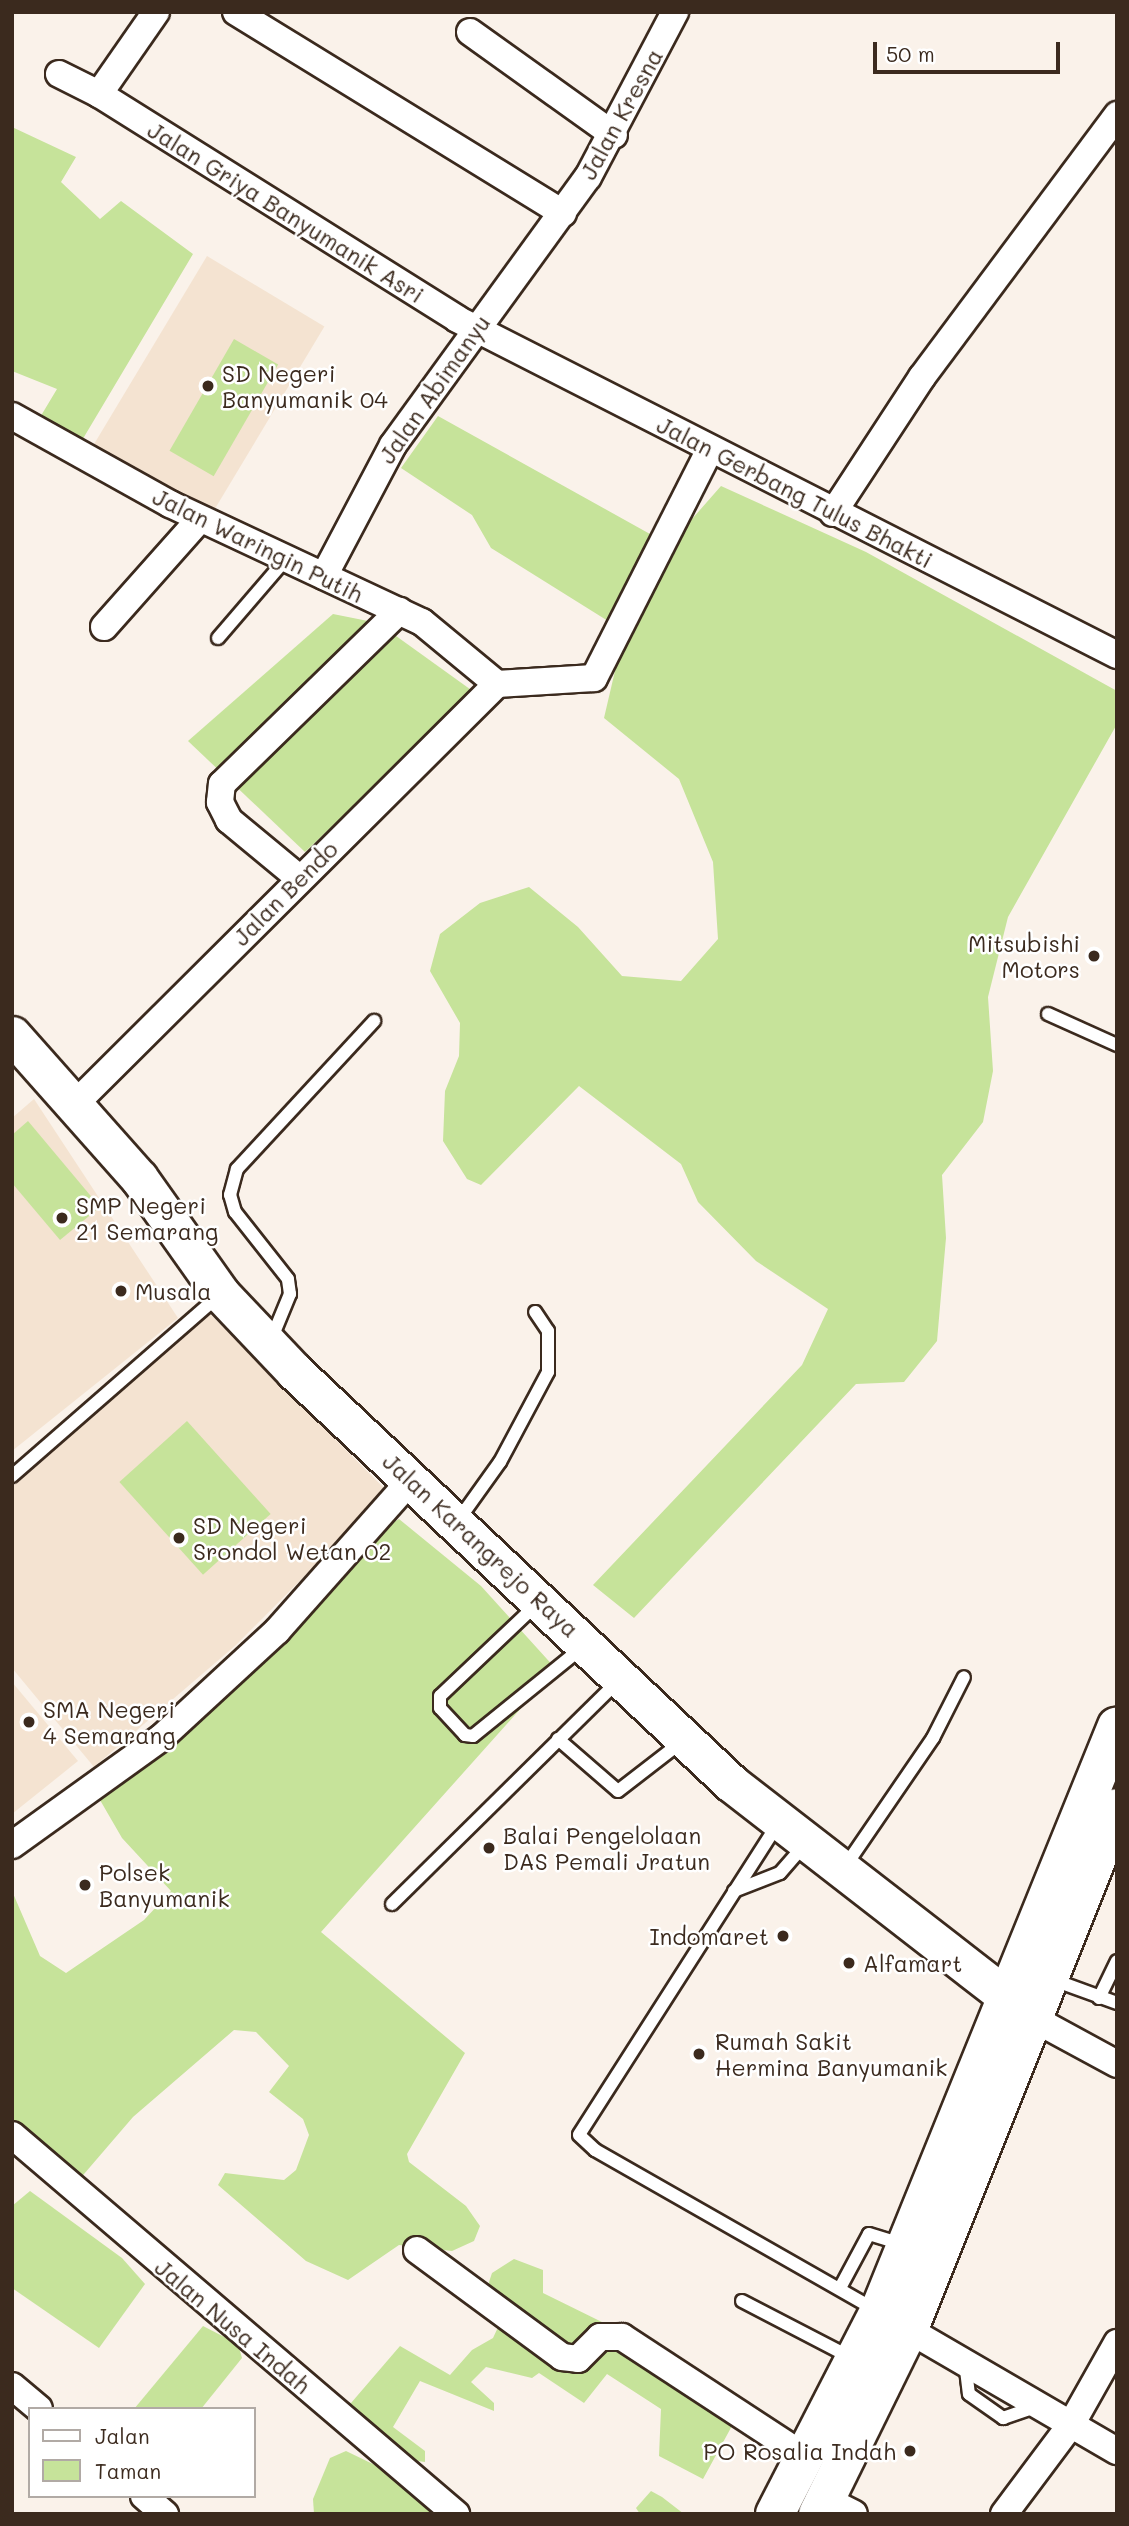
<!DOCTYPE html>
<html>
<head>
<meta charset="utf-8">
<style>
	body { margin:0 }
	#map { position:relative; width:1129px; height:2526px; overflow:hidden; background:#faf2ea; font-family:Mali,sans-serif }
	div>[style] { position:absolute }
	.built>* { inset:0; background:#f4e3d1; transform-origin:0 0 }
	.green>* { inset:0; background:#c6e39a; transform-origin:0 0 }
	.roads { filter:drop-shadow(2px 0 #3b2a1e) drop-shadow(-2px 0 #3b2a1e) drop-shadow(0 2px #3b2a1e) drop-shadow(0 -2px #3b2a1e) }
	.service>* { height:12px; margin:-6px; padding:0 6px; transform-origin:6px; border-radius:6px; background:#fff }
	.minor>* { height:26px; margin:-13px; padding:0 13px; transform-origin:13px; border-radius:13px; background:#fff }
	.secondary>* { height:37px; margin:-18.5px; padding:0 18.5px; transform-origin:18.5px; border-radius:18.5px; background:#fff }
	.trunk>* { height:38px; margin:-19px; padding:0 19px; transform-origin:19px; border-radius:19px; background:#fff }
	.dots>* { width:19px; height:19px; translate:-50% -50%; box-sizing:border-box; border:4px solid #fff; border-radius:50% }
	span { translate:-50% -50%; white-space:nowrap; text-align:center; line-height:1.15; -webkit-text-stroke:5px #fff; paint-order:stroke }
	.street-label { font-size:23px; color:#3b2a1e }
	.poi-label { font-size:23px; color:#3b2a1e }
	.left { translate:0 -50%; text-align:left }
	.right { translate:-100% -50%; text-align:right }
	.frame { position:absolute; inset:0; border:14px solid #3b2a1e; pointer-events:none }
	.legend { position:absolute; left:28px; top:2407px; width:228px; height:91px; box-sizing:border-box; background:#fff; border:2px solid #b1aaa5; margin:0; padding:9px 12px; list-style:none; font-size:21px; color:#3b2a1e }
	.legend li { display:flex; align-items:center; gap:14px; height:35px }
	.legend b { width:35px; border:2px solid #b1aaa5 }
	.scale { position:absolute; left:873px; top:42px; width:187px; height:32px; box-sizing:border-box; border:4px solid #3b2a1e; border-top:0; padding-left:9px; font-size:21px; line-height:24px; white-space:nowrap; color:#3b2a1e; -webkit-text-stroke:5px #fff; paint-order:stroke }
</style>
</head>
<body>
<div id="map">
	<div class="built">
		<i style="left:207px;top:256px;width:137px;height:223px;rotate:31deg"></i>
		<i style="clip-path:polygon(34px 1099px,178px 1318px,12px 1451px,12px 1118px)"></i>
		<i style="clip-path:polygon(209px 1313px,388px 1492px,236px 1645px,94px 1767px,12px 1668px,12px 1487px)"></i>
		<i style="clip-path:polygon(12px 1682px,78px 1761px,12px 1814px)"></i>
	</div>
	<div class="green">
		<i style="clip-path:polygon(12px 127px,76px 157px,61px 182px,100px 219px,121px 201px,193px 254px,81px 442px,39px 419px,57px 389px,12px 371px)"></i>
		<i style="left:234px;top:339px;width:51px;height:129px;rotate:30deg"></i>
		<i style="clip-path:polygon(438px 416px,650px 534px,608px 621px,491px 548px,472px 515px,401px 468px)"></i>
		<i style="clip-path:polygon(721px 486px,866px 552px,1117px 691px,1117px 724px,1008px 917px,988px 997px,993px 1071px,983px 1122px,942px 1175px,946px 1238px,937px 1341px,904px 1382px,856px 1384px,634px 1618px,593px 1585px,802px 1365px,828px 1309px,756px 1261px,698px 1202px,681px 1164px,579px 1086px,481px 1185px,467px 1179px,443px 1141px,445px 1091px,459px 1056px,460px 1023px,430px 971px,440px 934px,480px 903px,529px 887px,578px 927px,622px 976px,681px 981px,718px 939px,713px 862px,679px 779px,604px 718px,618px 658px,685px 527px)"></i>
		<i style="clip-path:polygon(333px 614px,378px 623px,474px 692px,305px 852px,188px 741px)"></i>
		<i style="clip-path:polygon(28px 1121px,100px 1207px,60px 1240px,12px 1183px,12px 1135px)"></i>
		<i style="left:187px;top:1421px;width:125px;height:91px;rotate:48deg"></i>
		<i style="clip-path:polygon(399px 1519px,481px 1586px,556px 1669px,321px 1932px,465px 2053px,407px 2154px,409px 2162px,466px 2206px,480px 2226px,474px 2241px,452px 2251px,399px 2245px,348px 2280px,306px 2261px,218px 2185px,225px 2173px,284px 2180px,296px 2170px,309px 2135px,303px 2119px,269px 2092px,289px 2066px,256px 2032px,234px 2030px,133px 2117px,78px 2181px,12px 2134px,12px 1891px,40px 1956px,66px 1973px,144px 1920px,171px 1891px,122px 1838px,100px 1800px,280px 1639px,378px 1532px)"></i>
		<i style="clip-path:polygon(30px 2191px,122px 2258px,145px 2284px,99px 2348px,12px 2288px,12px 2206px)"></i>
		<i style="clip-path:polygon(514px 2259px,543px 2270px,543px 2293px,608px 2325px,733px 2424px,703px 2479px,659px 2456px,661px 2409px,607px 2374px,584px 2403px,539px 2373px,532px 2378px,486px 2367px,471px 2382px,494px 2403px,494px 2411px,420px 2381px,393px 2427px,425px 2451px,425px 2462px,410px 2460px,329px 2395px,351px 2403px,400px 2346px,450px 2375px,472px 2350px,493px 2338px,500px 2323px,488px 2285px,492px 2273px)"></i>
		<i style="clip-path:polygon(203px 2326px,238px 2344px,242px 2358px,201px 2409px,134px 2409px)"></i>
		<i style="clip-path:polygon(346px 2451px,379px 2467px,436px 2514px,314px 2514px,313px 2499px,330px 2458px)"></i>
		<i style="clip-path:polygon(651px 2491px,662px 2497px,684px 2514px,640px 2514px,636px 2508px)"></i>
	</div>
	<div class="roads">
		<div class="service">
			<i style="left:218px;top:638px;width:104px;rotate:-49.3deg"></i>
			<i style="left:1048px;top:1014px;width:76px;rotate:24.2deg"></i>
			<i style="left:271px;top:1340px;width:50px;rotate:-67.6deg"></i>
			<i style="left:290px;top:1294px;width:15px;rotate:-98deg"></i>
			<i style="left:288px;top:1279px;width:85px;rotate:-128.3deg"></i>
			<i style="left:235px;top:1212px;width:18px;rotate:-106deg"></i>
			<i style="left:230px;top:1195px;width:27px;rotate:-75deg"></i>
			<i style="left:237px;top:1169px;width:202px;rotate:-47.2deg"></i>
			<i style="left:12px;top:1476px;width:274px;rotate:-41.1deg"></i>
			<i style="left:457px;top:1522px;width:74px;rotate:-54.4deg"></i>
			<i style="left:500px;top:1462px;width:102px;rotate:-61.9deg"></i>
			<i style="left:548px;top:1372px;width:41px;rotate:-90deg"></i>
			<i style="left:548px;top:1331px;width:23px;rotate:-124deg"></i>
			<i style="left:536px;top:1605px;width:132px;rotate:136.5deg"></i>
			<i style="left:440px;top:1696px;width:12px;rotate:90deg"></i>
			<i style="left:440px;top:1708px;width:37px;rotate:47deg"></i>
			<i style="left:465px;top:1735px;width:8px;rotate:7deg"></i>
			<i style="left:473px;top:1736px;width:141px;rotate:-39deg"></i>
			<i style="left:558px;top:1739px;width:79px;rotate:40.9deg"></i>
			<i style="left:618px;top:1791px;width:83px;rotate:-37.7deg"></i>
			<i style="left:779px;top:1822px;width:371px;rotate:122.6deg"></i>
			<i style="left:579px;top:2135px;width:22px;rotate:43deg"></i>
			<i style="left:595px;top:2150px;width:322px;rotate:29.7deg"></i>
			<i style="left:844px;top:1868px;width:158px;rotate:-55.6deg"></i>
			<i style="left:933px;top:1738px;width:68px;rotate:-63.1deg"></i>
			<i style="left:734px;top:1891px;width:49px;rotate:-21.4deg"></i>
			<i style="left:780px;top:1873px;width:38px;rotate:-49deg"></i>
			<i style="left:392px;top:1904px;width:317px;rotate:-44.6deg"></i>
			<i style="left:1051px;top:1979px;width:70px;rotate:20deg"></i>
			<i style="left:1099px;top:1998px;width:41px;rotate:-64.1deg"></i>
			<i style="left:840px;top:2288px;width:61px;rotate:-61.8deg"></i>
			<i style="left:869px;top:2234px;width:34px;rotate:17deg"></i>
			<i style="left:742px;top:2301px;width:124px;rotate:27.4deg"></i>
			<i style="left:965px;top:2362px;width:32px;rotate:83deg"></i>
			<i style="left:969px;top:2394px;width:42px;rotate:35.2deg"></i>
			<i style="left:1003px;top:2418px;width:37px;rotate:-19deg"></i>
		</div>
		<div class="minor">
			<i style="left:156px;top:12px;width:100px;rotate:124.8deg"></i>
			<i style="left:99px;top:94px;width:423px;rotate:32.1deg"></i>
			<i style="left:457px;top:319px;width:741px;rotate:26.98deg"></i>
			<i style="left:236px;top:12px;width:384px;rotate:31.6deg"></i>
			<i style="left:470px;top:32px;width:177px;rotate:35.6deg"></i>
			<i style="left:59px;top:74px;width:45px;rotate:26.6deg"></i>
			<i style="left:12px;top:416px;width:181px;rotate:29.1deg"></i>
			<i style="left:170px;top:504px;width:278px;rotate:25.1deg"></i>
			<i style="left:422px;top:622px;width:97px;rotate:39.6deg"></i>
			<i style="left:833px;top:513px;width:163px;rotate:-56.8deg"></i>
			<i style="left:922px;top:377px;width:327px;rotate:-53.3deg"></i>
			<i style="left:324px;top:576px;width:148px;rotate:-62.2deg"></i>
			<i style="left:393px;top:445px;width:331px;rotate:-54deg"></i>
			<i style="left:588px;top:177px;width:187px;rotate:-62.2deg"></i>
			<i style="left:104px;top:627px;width:144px;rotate:-48.4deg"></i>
			<i style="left:497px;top:684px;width:97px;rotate:-3.5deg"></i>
			<i style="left:594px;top:678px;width:257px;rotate:-63.1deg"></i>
			<i style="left:299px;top:878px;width:91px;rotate:-140.4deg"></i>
			<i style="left:229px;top:820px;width:20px;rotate:-117deg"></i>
			<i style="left:220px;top:802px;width:18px;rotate:-84deg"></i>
			<i style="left:222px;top:784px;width:248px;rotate:-44.3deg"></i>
			<i style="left:75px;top:1104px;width:595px;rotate:-44.86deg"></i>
			<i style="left:12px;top:1845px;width:183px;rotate:-35.7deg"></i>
			<i style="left:161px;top:1738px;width:158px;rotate:-42.7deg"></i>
			<i style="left:277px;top:1631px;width:203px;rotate:-48.4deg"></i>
			<i style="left:1036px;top:2020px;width:92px;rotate:28.5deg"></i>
			<i style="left:12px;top:2135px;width:584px;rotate:40.48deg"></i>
			<i style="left:417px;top:2250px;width:180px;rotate:36.4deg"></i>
			<i style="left:562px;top:2357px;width:16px;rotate:7deg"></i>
			<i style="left:578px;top:2359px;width:31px;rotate:-45deg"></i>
			<i style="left:600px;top:2337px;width:22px"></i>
			<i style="left:622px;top:2337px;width:221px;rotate:33.2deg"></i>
			<i style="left:895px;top:2322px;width:257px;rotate:30.2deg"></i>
			<i style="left:12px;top:2386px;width:35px;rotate:40deg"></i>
			<i style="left:144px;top:2496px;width:28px;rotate:41deg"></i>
			<i style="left:827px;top:2500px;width:30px;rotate:27deg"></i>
			<i style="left:1004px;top:2514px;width:114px;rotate:-53.2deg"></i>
			<i style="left:1072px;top:2423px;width:92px;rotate:-60.6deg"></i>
		</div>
		<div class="secondary">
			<i style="left:12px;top:1035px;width:191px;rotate:48.4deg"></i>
			<i style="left:139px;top:1178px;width:142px;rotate:54.7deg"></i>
			<i style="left:221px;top:1294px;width:106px;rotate:46.5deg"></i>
			<i style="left:294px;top:1371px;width:601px;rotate:43.31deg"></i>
			<i style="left:731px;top:1783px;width:349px;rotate:37.8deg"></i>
		</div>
		<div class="trunk">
			<i style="left:775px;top:2514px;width:227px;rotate:-62.8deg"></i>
			<i style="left:879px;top:2312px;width:632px;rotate:-67.9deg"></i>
			<i style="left:818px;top:2514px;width:204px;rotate:-63.8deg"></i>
			<i style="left:908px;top:2331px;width:563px;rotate:-68.22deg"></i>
		</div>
	</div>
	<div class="dots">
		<i style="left:208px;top:386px;background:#3b2a1e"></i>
		<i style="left:1094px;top:956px;background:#3b2a1e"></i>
		<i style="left:62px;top:1218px;background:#3b2a1e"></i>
		<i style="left:121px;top:1291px;background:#3b2a1e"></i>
		<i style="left:179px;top:1538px;background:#3b2a1e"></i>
		<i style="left:29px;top:1722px;background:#3b2a1e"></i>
		<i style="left:489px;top:1848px;background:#3b2a1e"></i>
		<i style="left:85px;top:1885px;background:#3b2a1e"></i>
		<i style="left:783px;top:1936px;background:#3b2a1e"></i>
		<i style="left:849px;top:1963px;background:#3b2a1e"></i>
		<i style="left:699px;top:2054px;background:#3b2a1e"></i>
		<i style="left:910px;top:2451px;background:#3b2a1e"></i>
	</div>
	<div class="street-label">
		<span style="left:621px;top:114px;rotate:-61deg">Jalan Kresna</span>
		<span style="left:286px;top:212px;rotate:32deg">Jalan Griya Banyumanik Asri</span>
		<span style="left:434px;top:389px;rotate:-55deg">Jalan Abimanyu</span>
		<span style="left:795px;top:492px;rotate:27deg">Jalan Gerbang Tulus Bhakti</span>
		<span style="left:258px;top:545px;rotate:26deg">Jalan Waringin Putih</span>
		<span style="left:285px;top:893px;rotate:-45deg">Jalan Bendo</span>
		<span style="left:481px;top:1545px;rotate:43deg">Jalan Karangrejo Raya</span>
		<span style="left:233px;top:2326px;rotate:40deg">Jalan Nusa Indah</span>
	</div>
	<div class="poi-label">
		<span class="left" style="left:222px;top:386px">SD Negeri<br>Banyumanik 04</span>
		<span class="right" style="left:1080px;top:956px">Mitsubishi<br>Motors</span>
		<span class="left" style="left:76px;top:1218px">SMP Negeri<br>21 Semarang</span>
		<span class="left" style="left:135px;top:1291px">Musala</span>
		<span class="left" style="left:193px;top:1538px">SD Negeri<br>Srondol Wetan 02</span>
		<span class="left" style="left:43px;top:1722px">SMA Negeri<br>4 Semarang</span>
		<span class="left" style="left:503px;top:1848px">Balai Pengelolaan<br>DAS Pemali Jratun</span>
		<span class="left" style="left:99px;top:1885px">Polsek<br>Banyumanik</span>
		<span class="right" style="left:769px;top:1936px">Indomaret</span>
		<span class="left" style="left:863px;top:1963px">Alfamart</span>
		<span class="left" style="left:715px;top:2054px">Rumah Sakit<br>Hermina Banyumanik</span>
		<span class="right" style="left:896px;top:2451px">PO Rosalia Indah</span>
	</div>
	<div class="frame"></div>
	<ul class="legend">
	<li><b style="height:9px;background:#fff"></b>Jalan</li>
	<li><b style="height:19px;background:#c6e39a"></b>Taman</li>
	</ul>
	<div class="scale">50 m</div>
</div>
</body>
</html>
